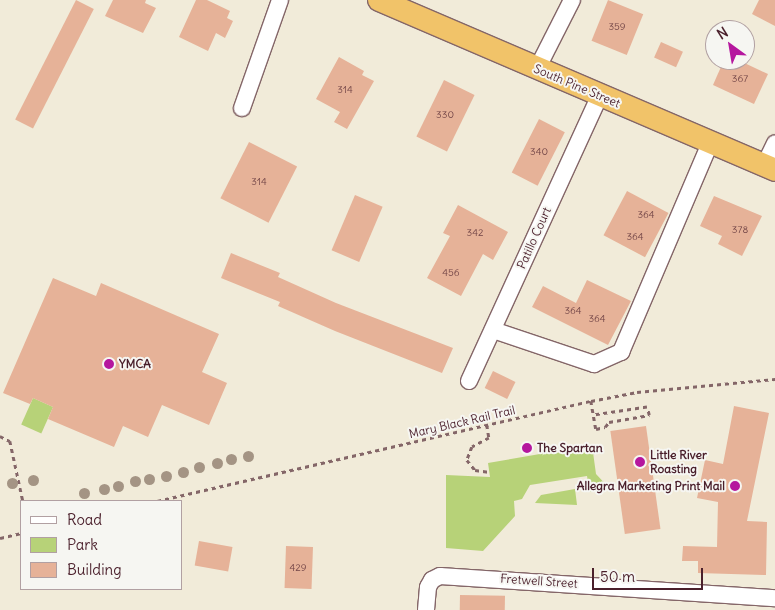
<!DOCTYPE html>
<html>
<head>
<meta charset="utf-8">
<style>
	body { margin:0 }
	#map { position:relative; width:775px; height:610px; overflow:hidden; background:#f1ebd9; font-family:Delius,sans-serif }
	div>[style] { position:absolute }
	.green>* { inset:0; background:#b7d278; transform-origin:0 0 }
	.building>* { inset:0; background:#e6b298; transform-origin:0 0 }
	.path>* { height:2.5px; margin-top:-1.25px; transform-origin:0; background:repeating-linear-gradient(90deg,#846668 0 4px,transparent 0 8px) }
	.roads { filter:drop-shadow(1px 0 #846668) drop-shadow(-1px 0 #846668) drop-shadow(0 1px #846668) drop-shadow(0 -1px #846668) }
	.minor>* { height:16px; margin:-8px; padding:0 8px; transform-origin:8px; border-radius:8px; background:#fff }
	.highway>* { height:22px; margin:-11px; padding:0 11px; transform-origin:11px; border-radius:11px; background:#f1c369 }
	.trees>* { width:11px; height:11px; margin:-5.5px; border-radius:50%; background:#a49484 }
	.dots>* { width:14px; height:14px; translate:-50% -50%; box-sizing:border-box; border:2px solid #f6f6f2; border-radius:50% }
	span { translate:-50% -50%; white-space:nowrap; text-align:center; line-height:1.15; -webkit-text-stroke:4px #f6f6f2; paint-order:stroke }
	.number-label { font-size:10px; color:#714446 }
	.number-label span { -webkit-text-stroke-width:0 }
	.street-label { font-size:12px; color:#4a1f2b }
	.poi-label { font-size:12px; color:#4a1f2b; font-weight:700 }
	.left { translate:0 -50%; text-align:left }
	.right { translate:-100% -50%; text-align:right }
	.legend { position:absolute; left:20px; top:500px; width:162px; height:90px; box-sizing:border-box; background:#f6f6f2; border:1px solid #b1a0a2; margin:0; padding:6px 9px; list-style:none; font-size:15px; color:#4a1f2b }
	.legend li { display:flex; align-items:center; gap:10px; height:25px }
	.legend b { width:25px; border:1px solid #b1a0a2 }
	.north { position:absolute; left:705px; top:20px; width:50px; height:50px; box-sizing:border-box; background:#f6f6f2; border:1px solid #b1a0a2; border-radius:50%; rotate:328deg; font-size:14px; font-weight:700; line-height:20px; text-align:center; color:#4a1f2b }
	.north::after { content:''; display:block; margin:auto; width:18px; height:22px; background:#b5179e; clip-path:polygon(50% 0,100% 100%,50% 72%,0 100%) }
	.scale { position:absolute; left:592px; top:568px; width:111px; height:22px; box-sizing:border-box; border:2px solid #4a1f2b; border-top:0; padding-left:6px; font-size:15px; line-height:18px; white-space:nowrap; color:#4a1f2b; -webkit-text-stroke:4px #f6f6f2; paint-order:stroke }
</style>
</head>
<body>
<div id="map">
	<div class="green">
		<i style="left:33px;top:398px;width:22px;height:29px;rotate:24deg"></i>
		<i style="clip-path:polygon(592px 445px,596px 474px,610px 489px,590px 492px,587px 476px,530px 485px,522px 499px,514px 501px,515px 516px,483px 551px,446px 548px,446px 475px,490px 477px,488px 463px)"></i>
		<i style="clip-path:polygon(575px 489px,577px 505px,535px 503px,541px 495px)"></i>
	</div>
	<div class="building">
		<i style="left:76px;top:0;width:20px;height:134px;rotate:27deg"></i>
		<i style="clip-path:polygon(113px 0,146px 0,145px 3px,156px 8px,143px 33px,105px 16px)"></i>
		<i style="clip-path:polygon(196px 0,207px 0,230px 11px,227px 18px,233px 21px,225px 38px,216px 33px,208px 51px,179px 37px)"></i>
		<i style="left:608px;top:0;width:38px;height:44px;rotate:22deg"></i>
		<i style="clip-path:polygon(759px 0,775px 0,775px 26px,752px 14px)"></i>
		<i style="left:661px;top:42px;width:24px;height:17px;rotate:24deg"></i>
		<i style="clip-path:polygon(339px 57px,364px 71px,362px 75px,374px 81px,347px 129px,334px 122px,340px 112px,316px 99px)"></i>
		<i style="clip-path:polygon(724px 60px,738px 60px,768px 74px,754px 104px,713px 85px)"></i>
		<i style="left:444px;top:80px;width:34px;height:63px;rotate:26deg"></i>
		<i style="left:539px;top:119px;width:29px;height:60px;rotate:27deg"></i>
		<i style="left:249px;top:142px;width:54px;height:63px;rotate:27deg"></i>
		<i style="left:627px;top:191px;width:47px;height:50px;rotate:28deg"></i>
		<i style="left:355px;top:195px;width:30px;height:60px;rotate:23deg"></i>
		<i style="clip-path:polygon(714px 196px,762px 216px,742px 256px,718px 244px,722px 236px,700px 226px)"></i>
		<i style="clip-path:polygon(458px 205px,508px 232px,493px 260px,483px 254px,461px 296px,427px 278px,450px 236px,443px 233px)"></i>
		<i style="clip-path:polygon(231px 253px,280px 273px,278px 277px,336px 303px,453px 348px,442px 373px,335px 331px,278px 306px,280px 302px,221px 278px)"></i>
		<i style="clip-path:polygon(53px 278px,96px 296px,101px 283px,219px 334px,202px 372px,227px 383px,209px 425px,162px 405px,148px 437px,123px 426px,114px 447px,48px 419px,53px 407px,33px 398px,30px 404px,3px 393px)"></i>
		<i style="clip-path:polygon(587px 280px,631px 301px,608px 345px,532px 307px,543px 286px,576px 303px)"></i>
		<i style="left:493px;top:371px;width:25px;height:19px;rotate:26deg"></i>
		<i style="clip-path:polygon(734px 406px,769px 413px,747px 521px,767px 522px,766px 575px,698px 573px,698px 561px,682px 561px,683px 546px,717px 547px,718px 502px,697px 498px,705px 460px,723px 464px)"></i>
		<i style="left:646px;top:426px;width:104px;height:36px;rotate:82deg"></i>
		<i style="left:199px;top:541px;width:34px;height:25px;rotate:10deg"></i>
		<i style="left:286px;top:546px;width:27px;height:42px;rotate:2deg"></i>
		<i style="left:460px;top:595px;width:45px;height:15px;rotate:1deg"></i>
	</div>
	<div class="path">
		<i style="left:591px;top:401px;width:28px;rotate:80deg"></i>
		<i style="left:596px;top:429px;width:9px;rotate:-13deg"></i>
		<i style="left:605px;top:427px;width:6px;rotate:-51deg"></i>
		<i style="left:609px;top:422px;width:41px;rotate:-9.9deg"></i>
		<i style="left:649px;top:415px;width:8px;rotate:-104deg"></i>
		<i style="left:647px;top:407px;width:54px;rotate:171.4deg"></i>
		<i style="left:487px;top:425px;width:13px;rotate:81deg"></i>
		<i style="left:489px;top:438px;width:19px;rotate:152deg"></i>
		<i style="left:472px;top:447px;width:14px;rotate:111deg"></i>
		<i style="left:467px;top:460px;width:13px;rotate:51deg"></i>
		<i style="left:475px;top:470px;width:15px;rotate:8deg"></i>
		<i style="left:0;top:436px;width:11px;rotate:27deg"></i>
		<i style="left:10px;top:441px;width:61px;rotate:77.8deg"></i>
		<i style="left:157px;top:501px;width:445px;rotate:-13deg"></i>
		<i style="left:591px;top:401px;width:47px;rotate:-11.1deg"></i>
		<i style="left:637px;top:392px;width:139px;rotate:-5.4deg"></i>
		<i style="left:0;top:538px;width:22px;rotate:-13deg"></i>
	</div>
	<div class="roads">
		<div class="minor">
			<i style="left:537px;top:69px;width:77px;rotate:-63.1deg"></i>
			<i style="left:242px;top:108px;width:114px;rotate:-70.6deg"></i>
			<i style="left:764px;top:166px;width:25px;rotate:-64deg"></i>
			<i style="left:493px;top:330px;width:107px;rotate:18.6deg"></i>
			<i style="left:594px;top:364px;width:30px;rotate:-24deg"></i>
			<i style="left:621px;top:352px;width:227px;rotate:-66.9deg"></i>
			<i style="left:469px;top:381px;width:315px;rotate:-65.4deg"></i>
			<i style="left:426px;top:610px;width:23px;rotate:-85deg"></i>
			<i style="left:428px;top:587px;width:8px;rotate:-60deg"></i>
			<i style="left:432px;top:580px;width:9px;rotate:-27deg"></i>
			<i style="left:440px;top:576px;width:336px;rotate:3.8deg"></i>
		</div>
		<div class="highway">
			<i style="left:379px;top:0;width:431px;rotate:23.2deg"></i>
		</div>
	</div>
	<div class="trees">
		<i style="left:248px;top:456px"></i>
		<i style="left:231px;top:459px"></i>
		<i style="left:217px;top:463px"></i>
		<i style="left:199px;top:467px"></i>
		<i style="left:183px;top:472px"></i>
		<i style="left:166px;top:476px"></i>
		<i style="left:149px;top:479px"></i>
		<i style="left:33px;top:480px"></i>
		<i style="left:135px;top:481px"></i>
		<i style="left:12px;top:483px"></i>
		<i style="left:118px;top:486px"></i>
		<i style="left:104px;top:489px"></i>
		<i style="left:84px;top:493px"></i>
	</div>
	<div class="dots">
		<i style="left:109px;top:364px;background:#b5179e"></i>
		<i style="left:527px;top:448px;background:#b5179e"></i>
		<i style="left:640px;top:462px;background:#b5179e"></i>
		<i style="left:735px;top:486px;background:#b5179e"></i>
	</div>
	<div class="number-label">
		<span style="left:617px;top:27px">359</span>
		<span style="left:740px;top:79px">367</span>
		<span style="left:345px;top:90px">314</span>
		<span style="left:445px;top:115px">330</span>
		<span style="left:539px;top:152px">340</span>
		<span style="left:259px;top:182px">314</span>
		<span style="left:646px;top:215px">364</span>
		<span style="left:740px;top:230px">378</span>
		<span style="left:475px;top:233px">342</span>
		<span style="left:635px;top:237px">364</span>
		<span style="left:451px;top:273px">456</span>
		<span style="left:573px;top:311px">364</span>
		<span style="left:597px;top:319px">364</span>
		<span style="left:298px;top:568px">429</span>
	</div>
	<div class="street-label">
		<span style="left:577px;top:86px;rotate:23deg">South Pine Street</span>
		<span style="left:534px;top:238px;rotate:-66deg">Patillo Court</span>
		<span style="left:462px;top:422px;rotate:-13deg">Mary Black Rail Trail</span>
		<span style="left:539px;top:581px;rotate:4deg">Fretwell Street</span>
	</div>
	<div class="poi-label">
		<span class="left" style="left:119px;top:364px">YMCA</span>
		<span class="left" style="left:537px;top:448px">The Spartan</span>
		<span class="left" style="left:650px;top:462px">Little River<br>Roasting</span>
		<span class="right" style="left:725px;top:486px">Allegra Marketing Print Mail</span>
	</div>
	<ul class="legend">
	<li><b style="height:6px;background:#fff"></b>Road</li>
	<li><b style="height:14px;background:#b7d278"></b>Park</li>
	<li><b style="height:14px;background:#e6b298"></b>Building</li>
	</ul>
	<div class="north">N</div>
	<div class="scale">50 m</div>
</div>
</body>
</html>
